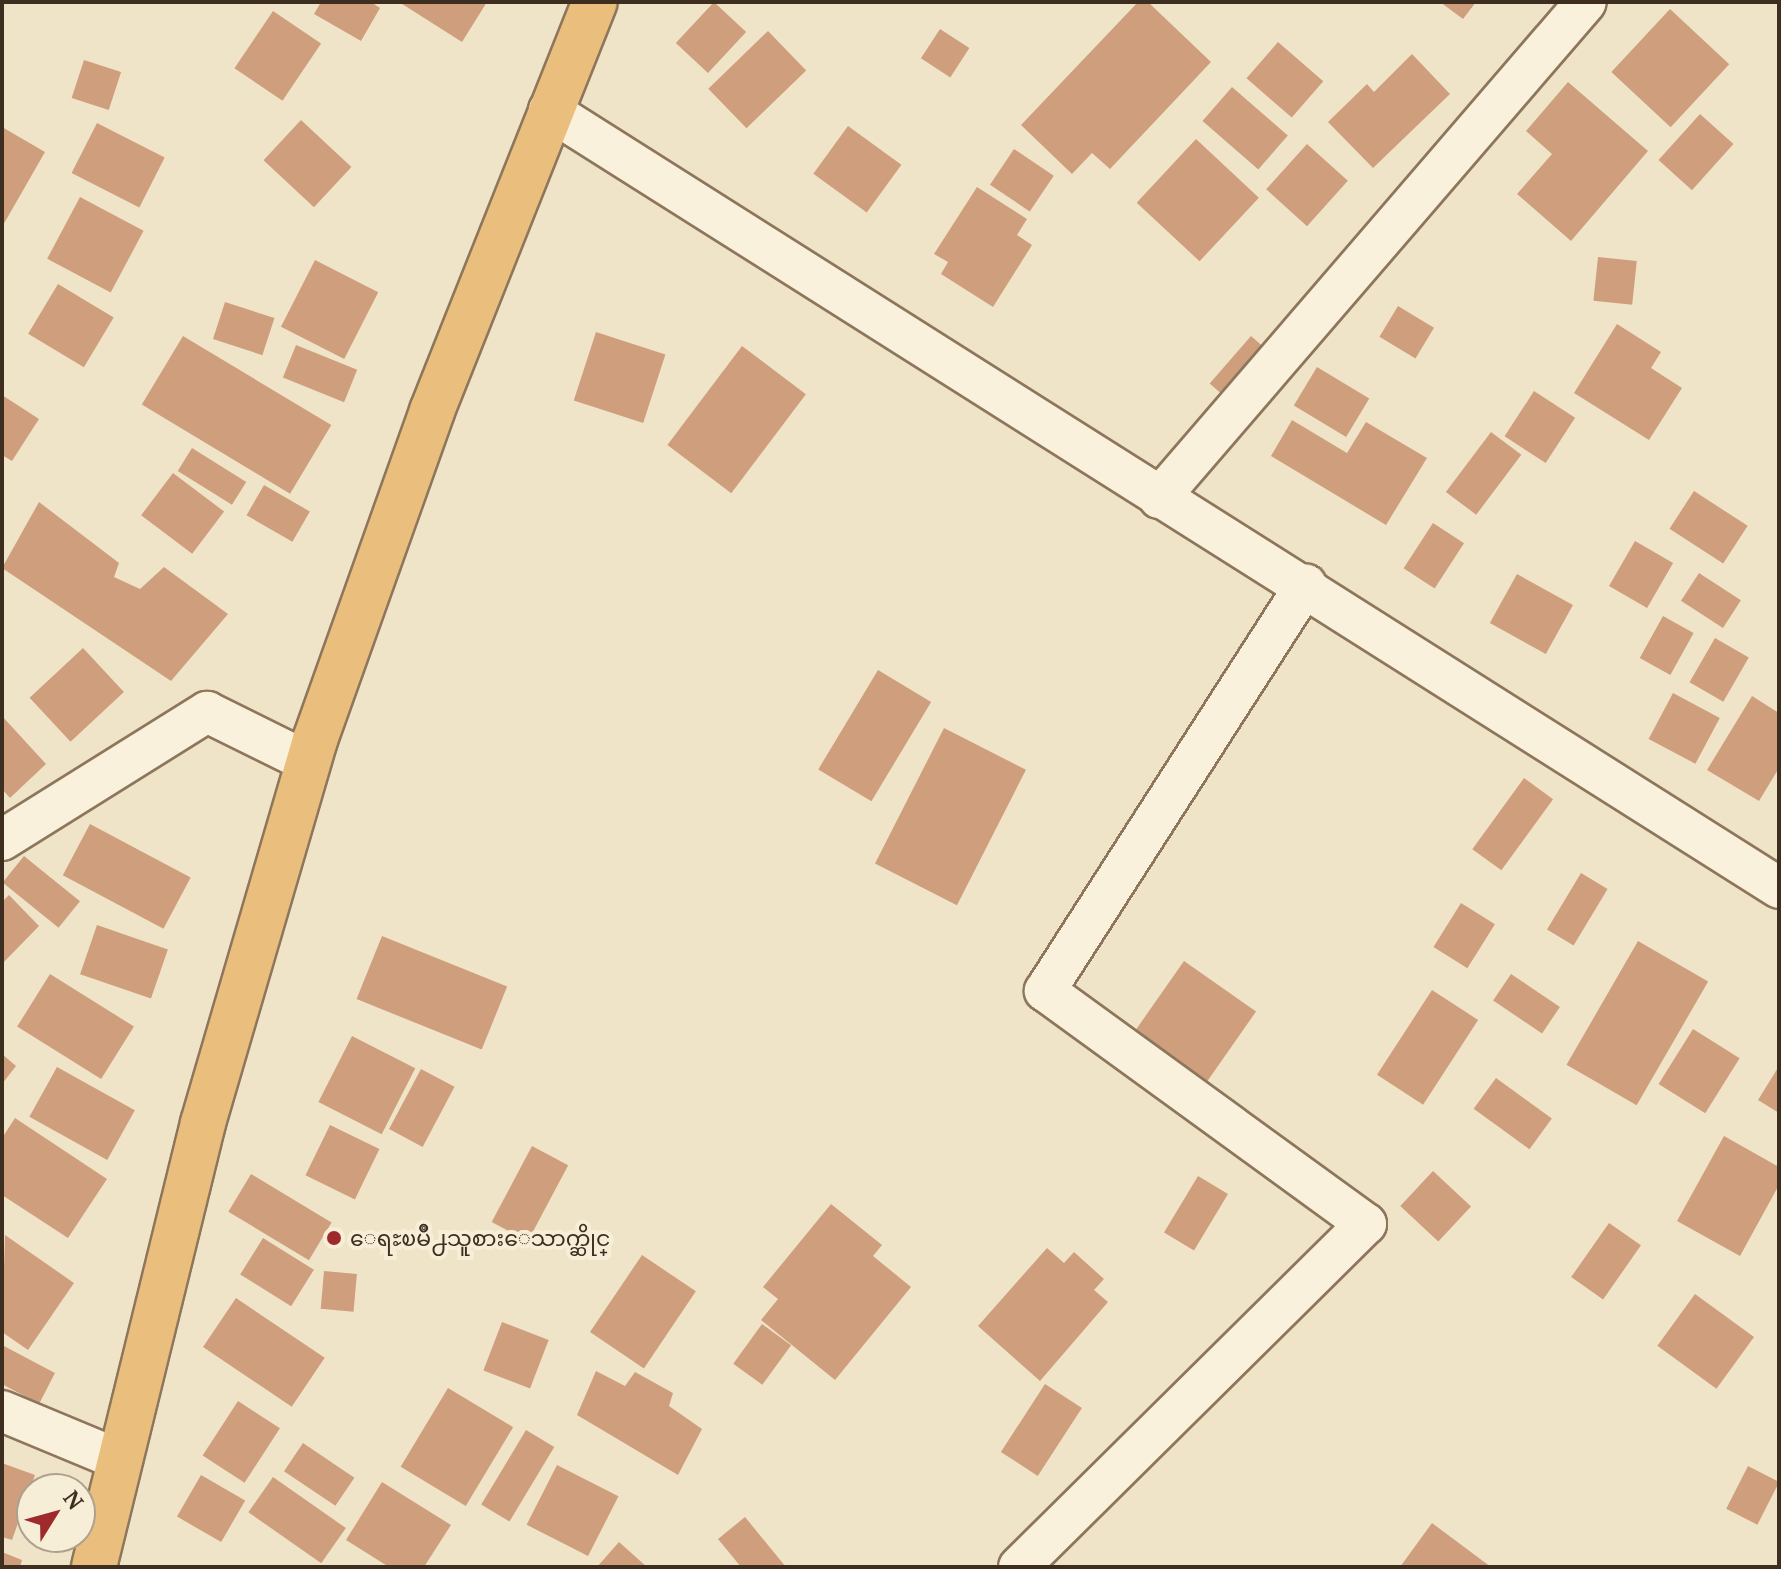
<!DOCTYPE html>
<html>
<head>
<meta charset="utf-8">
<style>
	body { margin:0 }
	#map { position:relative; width:1781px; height:1569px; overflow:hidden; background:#f0e4c8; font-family:"PT Serif","Noto Sans Myanmar",serif }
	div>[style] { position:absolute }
	.building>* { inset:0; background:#cf9f7d; transform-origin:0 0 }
	.roads { filter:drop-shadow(2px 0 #8d765c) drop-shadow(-2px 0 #8d765c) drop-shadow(0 2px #8d765c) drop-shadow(0 -2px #8d765c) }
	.minor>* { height:40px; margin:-20px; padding:0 20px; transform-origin:20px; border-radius:20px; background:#faf1dc }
	.trunk>* { height:44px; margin:-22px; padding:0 22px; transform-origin:22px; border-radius:22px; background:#eabe7c }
	.dots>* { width:22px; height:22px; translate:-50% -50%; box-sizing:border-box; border:4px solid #f7eed8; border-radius:50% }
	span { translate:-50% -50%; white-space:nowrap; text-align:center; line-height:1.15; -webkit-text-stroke:8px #f7eed8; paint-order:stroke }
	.poi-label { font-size:22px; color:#3d2e20 }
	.left { translate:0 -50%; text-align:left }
	.frame { position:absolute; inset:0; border:4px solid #3d2e20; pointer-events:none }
	.north { position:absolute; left:16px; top:1473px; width:80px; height:80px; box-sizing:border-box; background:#f7eed8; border:2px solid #ada18e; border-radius:50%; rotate:53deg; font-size:22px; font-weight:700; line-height:32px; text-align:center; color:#3d2e20 }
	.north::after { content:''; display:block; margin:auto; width:28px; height:36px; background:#9e2a2b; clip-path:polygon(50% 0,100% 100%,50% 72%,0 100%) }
</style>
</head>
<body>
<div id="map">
	<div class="building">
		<i style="clip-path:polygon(321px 2px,371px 2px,380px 8px,361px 41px,314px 14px)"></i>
		<i style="clip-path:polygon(399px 2px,487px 2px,462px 42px)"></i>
		<i style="left:714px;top:2px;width:44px;height:56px;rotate:43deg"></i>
		<i style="clip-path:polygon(1138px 2px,1148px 2px,1211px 62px,1110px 169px,1092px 153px,1072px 174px,1021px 125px)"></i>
		<i style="clip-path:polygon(1440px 2px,1476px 2px,1463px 19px)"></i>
		<i style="left:1670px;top:9px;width:81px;height:86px;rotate:43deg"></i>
		<i style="left:273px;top:11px;width:58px;height:69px;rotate:34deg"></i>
		<i style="left:940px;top:29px;width:35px;height:35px;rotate:33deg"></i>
		<i style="left:768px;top:31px;width:55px;height:83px;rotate:46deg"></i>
		<i style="left:1278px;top:42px;width:60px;height:48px;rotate:41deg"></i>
		<i style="clip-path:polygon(1412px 54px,1450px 94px,1373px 168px,1328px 122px,1367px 84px,1374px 92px)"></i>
		<i style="left:84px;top:60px;width:39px;height:40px;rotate:18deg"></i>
		<i style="clip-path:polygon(1568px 82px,1648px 151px,1571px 241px,1517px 194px,1552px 154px,1526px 131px)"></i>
		<i style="left:1232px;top:87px;width:74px;height:45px;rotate:41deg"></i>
		<i style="left:1700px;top:114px;width:45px;height:62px;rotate:42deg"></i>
		<i style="left:301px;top:120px;width:69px;height:55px;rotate:43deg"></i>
		<i style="left:97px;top:123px;width:76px;height:56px;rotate:27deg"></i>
		<i style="left:848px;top:126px;width:66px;height:59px;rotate:36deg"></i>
		<i style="clip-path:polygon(2px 127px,45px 152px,2px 227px)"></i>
		<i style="left:1196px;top:139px;width:86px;height:87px;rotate:43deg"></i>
		<i style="left:1307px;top:144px;width:55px;height:61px;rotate:42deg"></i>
		<i style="left:1014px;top:149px;width:48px;height:43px;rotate:34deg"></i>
		<i style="clip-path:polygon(977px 187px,1027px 219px,1017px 235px,1032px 245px,993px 307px,941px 274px,948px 262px,934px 254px)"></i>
		<i style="left:80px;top:197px;width:72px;height:70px;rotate:28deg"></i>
		<i style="left:1598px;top:257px;width:39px;height:44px;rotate:6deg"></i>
		<i style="left:315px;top:260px;width:71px;height:75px;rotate:27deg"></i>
		<i style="left:58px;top:284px;width:65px;height:58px;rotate:31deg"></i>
		<i style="left:225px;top:302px;width:52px;height:39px;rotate:18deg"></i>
		<i style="left:1398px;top:306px;width:42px;height:36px;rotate:31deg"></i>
		<i style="clip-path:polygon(1617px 324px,1661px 352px,1651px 368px,1682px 388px,1649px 440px,1574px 393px)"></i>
		<i style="left:596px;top:332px;width:73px;height:72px;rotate:18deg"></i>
		<i style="left:183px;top:336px;width:173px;height:80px;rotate:31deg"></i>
		<i style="left:1251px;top:336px;width:28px;height:63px;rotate:41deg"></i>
		<i style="left:296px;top:345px;width:66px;height:35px;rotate:22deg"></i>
		<i style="left:742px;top:346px;width:80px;height:124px;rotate:37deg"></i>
		<i style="left:1317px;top:367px;width:61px;height:45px;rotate:31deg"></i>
		<i style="left:1534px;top:391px;width:49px;height:54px;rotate:33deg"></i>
		<i style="clip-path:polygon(2px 395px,39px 419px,12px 461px,2px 455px)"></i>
		<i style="clip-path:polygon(1292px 420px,1347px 453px,1366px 422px,1427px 458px,1386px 525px,1271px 456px)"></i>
		<i style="left:1491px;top:432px;width:38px;height:75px;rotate:37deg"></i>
		<i style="left:192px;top:448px;width:64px;height:27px;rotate:32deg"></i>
		<i style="left:173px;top:473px;width:64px;height:53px;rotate:37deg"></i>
		<i style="left:264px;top:485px;width:53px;height:35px;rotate:30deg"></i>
		<i style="left:1694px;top:491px;width:64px;height:45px;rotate:33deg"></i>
		<i style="clip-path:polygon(39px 502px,119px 563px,114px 577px,140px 589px,164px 567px,228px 614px,171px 681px,2px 568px)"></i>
		<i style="left:1433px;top:523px;width:37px;height:54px;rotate:33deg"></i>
		<i style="left:1635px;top:541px;width:44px;height:52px;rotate:30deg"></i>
		<i style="left:1699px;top:573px;width:50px;height:33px;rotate:33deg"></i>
		<i style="left:1517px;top:574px;width:64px;height:56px;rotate:29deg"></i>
		<i style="left:1663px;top:616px;width:35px;height:48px;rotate:29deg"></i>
		<i style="left:1715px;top:638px;width:39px;height:51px;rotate:30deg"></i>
		<i style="left:83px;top:648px;width:60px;height:73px;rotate:47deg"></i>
		<i style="left:878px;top:670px;width:62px;height:116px;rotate:31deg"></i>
		<i style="left:1673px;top:693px;width:53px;height:52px;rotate:28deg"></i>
		<i style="clip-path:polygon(1752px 696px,1779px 713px,1779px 768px,1759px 801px,1707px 770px)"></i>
		<i style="clip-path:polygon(2px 716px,46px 764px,10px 798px,2px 789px)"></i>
		<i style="left:944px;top:728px;width:92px;height:152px;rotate:27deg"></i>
		<i style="left:1524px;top:778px;width:36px;height:88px;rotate:36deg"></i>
		<i style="left:90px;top:824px;width:114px;height:58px;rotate:28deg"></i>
		<i style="left:24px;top:856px;width:72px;height:34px;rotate:39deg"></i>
		<i style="left:1581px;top:873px;width:31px;height:66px;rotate:31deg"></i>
		<i style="clip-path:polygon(9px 895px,39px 926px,2px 964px,2px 902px)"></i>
		<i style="left:1461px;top:903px;width:40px;height:52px;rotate:32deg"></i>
		<i style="left:97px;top:925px;width:75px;height:52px;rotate:19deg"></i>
		<i style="left:382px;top:936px;width:135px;height:68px;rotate:22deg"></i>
		<i style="left:1638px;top:941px;width:81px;height:143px;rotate:30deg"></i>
		<i style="left:1184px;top:961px;width:88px;height:89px;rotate:35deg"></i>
		<i style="left:50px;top:974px;width:99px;height:62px;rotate:32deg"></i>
		<i style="left:1511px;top:974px;width:59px;height:32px;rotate:34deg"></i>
		<i style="left:1432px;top:990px;width:55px;height:101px;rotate:33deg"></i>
		<i style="left:1693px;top:1029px;width:55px;height:65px;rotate:32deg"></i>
		<i style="left:352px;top:1036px;width:71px;height:74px;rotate:27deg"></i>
		<i style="clip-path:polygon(2px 1054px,16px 1066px,2px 1084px)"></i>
		<i style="clip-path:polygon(1779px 1066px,1779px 1113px,1758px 1100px)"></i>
		<i style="left:57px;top:1067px;width:89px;height:57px;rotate:29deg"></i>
		<i style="left:421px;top:1069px;width:38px;height:68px;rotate:28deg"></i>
		<i style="left:1496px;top:1078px;width:69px;height:38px;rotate:36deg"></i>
		<i style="clip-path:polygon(15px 1118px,107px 1179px,68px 1238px,2px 1195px,2px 1138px)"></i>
		<i style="left:330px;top:1125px;width:55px;height:56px;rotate:26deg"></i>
		<i style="clip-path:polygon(1724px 1136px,1779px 1167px,1779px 1185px,1740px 1256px,1677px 1221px)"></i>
		<i style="left:532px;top:1146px;width:41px;height:86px;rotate:28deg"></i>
		<i style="left:1433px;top:1171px;width:52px;height:48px;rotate:43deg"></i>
		<i style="left:251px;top:1174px;width:94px;height:44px;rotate:31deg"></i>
		<i style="left:1198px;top:1176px;width:35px;height:66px;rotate:31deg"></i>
		<i style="clip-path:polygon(831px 1204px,882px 1245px,873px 1256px,911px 1287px,835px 1380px,761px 1320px,778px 1299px,763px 1287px)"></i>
		<i style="left:1609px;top:1223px;width:39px;height:66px;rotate:35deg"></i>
		<i style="clip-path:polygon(5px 1235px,74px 1283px,28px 1350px,2px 1332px)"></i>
		<i style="left:263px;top:1238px;width:60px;height:43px;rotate:32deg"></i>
		<i style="clip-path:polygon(1047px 1248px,1064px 1263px,1074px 1252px,1104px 1279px,1094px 1290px,1108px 1302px,1040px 1381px,978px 1326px)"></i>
		<i style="left:642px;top:1255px;width:65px;height:93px;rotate:34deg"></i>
		<i style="left:324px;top:1271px;width:33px;height:38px;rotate:5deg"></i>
		<i style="left:1695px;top:1294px;width:73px;height:64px;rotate:36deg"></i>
		<i style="left:236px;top:1298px;width:107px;height:59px;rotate:34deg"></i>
		<i style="left:502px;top:1322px;width:50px;height:52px;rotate:21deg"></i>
		<i style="left:762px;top:1324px;width:36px;height:49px;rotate:36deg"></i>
		<i style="clip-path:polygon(2px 1345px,55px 1373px,39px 1404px,2px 1384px)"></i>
		<i style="clip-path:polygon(596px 1371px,625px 1386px,635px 1372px,673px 1393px,669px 1406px,702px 1429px,678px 1475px,577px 1415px)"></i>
		<i style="left:1045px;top:1384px;width:44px;height:81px;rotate:33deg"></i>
		<i style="left:448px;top:1388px;width:76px;height:92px;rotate:31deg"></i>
		<i style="left:238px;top:1401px;width:50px;height:65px;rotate:33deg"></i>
		<i style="left:526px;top:1430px;width:33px;height:87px;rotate:31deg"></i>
		<i style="left:303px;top:1443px;width:62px;height:34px;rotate:34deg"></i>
		<i style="clip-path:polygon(2px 1463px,35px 1475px,12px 1540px,2px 1537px)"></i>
		<i style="left:557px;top:1465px;width:69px;height:67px;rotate:27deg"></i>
		<i style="left:1748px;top:1466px;width:35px;height:48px;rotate:27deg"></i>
		<i style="left:201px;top:1475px;width:51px;height:48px;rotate:30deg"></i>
		<i style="left:273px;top:1477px;width:89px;height:43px;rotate:35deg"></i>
		<i style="clip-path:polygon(382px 1482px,451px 1525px,424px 1567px,389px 1567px,346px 1540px)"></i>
		<i style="clip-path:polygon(745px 1517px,786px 1567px,741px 1567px,718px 1539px)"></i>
		<i style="clip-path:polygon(1432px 1523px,1491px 1567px,1400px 1567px)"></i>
		<i style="clip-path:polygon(619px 1542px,647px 1567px,597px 1567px)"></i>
		<i style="clip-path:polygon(2px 1552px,22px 1560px,20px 1567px,2px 1567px)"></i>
	</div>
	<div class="roads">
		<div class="minor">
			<i style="left:549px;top:110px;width:1455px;rotate:32.31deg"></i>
			<i style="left:1159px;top:498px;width:654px;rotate:-49.28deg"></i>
			<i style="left:2px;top:840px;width:242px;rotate:-32deg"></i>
			<i style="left:207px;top:712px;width:113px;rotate:26.3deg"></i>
			<i style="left:2px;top:1411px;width:128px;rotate:22.6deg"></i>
			<i style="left:1019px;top:1567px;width:488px;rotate:-44.7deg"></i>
			<i style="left:1366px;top:1224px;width:397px;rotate:-144deg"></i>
			<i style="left:1045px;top:991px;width:483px;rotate:-57.3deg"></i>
		</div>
		<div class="trunk">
			<i style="left:94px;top:1567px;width:457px;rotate:-76.2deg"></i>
			<i style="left:203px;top:1123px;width:399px;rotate:-73.7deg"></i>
			<i style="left:315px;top:740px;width:349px;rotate:-70.4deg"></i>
			<i style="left:432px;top:411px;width:440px;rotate:-68.3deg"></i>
		</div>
	</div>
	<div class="dots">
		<i style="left:334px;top:1238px;background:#9e2a2b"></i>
	</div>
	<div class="poi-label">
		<span class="left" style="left:350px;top:1238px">ေရႊၿမိဳ႕သူစားေသာက္ဆိုင္</span>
	</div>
	<div class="frame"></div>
	<div class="north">N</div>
</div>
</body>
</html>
